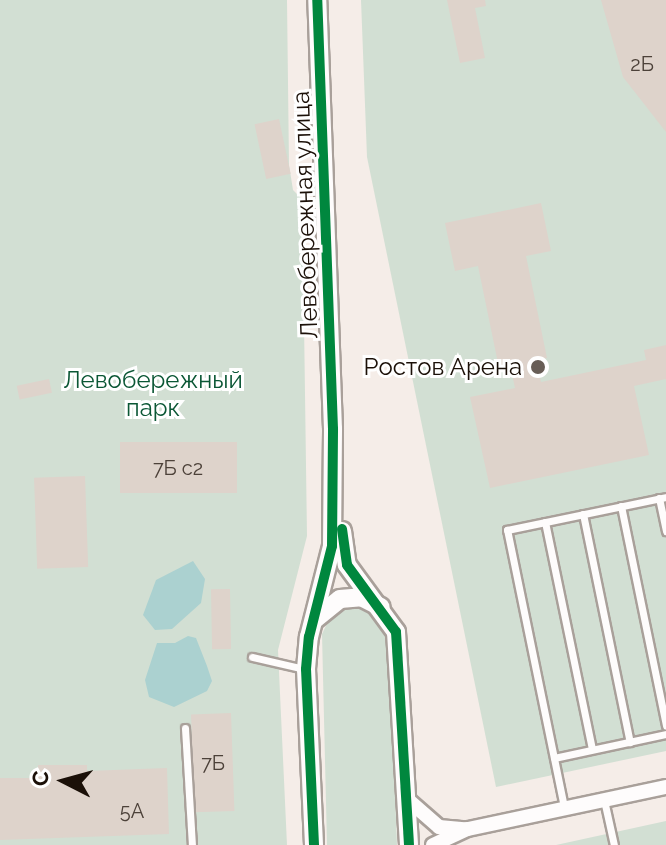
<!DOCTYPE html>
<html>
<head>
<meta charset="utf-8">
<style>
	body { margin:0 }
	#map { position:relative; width:666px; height:845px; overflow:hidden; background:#f5ede8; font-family:Raleway,sans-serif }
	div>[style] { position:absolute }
	.green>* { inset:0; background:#d2dfd3 }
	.water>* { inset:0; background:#abd1d0 }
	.building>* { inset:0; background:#ded3cb; transform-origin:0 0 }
	.roads { filter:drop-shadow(2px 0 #a9a09a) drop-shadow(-2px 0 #a9a09a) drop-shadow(0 2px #a9a09a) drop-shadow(0 -2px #a9a09a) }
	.lane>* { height:7px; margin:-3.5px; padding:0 3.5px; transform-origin:3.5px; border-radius:3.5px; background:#fefcfc }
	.street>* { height:14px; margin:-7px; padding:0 7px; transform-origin:7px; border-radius:7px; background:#fefcfc }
	.secondary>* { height:18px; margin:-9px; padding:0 9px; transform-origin:9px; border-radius:9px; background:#fefcfc }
	.cycleway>* { height:10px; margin:-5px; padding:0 5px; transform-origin:5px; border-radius:5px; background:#00873e }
	.dots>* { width:22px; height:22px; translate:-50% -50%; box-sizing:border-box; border:4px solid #fff; border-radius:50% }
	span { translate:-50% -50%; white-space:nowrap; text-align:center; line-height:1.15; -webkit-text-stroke:6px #fff; paint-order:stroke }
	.number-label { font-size:20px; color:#4c4139 }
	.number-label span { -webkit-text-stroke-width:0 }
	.street-label { font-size:24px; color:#1b1008 }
	.poi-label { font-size:24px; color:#1b1008 }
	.right { translate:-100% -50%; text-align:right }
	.park-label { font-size:24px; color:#0b5735 }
	.north { position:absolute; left:24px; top:741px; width:80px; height:80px; -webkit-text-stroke:6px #fff; paint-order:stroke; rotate:276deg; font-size:22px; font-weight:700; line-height:32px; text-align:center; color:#1b1008 }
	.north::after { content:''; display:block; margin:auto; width:28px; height:36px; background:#1b1008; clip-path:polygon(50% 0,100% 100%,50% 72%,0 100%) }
</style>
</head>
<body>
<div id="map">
	<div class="green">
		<i style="clip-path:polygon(0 0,287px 0,289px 165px,293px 190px,301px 198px,309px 321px,304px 322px,307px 536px,278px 650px,287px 845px,0 845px)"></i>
		<i style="clip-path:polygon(361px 0,666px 0,666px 751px,496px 787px,367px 157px)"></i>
		<i style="clip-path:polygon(353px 605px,363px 605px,389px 626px,397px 845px,327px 845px,322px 634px,330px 617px)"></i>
		<i style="clip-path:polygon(666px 821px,666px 845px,556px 845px)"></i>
	</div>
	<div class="water">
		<i style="clip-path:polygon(193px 561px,205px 579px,201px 603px,172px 629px,155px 630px,143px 615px,156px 580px)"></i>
		<i style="clip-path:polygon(188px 636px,196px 638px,207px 666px,212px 681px,207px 691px,174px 707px,149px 697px,145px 680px,157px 643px,175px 643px)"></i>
	</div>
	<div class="building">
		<i style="clip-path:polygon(447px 0,485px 0,486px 6px,475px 8px,485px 58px,460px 63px)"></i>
		<i style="clip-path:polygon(601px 0,666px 0,666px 132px,623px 77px)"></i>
		<i style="left:279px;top:119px;width:56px;height:25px;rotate:78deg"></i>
		<i style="clip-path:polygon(541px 203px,551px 251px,526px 256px,547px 358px,536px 360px,541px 382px,646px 360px,644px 350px,666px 345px,666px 379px,634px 386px,649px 455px,490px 488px,470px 397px,515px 388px,510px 365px,499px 368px,478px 266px,455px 271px,445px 223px)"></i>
		<i style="left:49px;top:379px;width:14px;height:33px;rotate:78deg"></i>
		<i style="left:237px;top:442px;width:51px;height:117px;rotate:90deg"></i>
		<i style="left:85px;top:476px;width:91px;height:51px;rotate:88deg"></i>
		<i style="left:230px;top:589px;width:60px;height:19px;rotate:89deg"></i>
		<i style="left:231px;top:713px;width:98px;height:40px;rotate:88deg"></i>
		<i style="clip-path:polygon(38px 765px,87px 765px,87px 771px,167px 768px,169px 834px,0 840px,0 778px,38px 778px)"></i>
	</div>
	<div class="roads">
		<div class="lane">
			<i style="left:659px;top:498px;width:34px;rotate:78deg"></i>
			<i style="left:621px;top:506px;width:224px;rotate:78.4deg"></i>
			<i style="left:583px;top:514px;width:233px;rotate:78.4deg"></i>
			<i style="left:545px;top:522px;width:232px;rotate:78.3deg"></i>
			<i style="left:252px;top:657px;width:53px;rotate:13deg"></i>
			<i style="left:185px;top:728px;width:117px;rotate:86.6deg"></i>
			<i style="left:554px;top:758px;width:115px;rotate:-12.1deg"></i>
			<i style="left:604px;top:800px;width:46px;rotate:77.5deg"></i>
			<i style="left:564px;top:807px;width:283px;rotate:-101.6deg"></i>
			<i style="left:507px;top:530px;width:162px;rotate:-11.7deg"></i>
		</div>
		<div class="street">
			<i style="left:407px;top:799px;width:43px;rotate:41.2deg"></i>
			<i style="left:439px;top:827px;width:25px;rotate:5deg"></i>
			<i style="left:433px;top:845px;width:38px;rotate:-25deg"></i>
			<i style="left:468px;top:829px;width:202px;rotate:-12deg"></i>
		</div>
		<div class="secondary">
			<i style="left:342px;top:531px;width:34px;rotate:82deg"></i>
			<i style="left:347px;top:565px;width:83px;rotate:53.8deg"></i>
			<i style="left:396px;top:632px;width:213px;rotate:86.5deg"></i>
			<i style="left:314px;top:620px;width:33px;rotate:-39deg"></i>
			<i style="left:340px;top:599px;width:21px;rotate:-5deg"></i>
			<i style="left:361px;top:597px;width:22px;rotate:27deg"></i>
			<i style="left:314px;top:845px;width:176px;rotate:-92.6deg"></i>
			<i style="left:306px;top:669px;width:32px;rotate:-85deg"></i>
			<i style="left:309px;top:637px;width:94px;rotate:-75.8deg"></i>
			<i style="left:332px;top:546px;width:117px;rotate:-89.5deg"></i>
			<i style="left:333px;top:429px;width:429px;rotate:-92.1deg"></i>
		</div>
	</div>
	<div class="cycleway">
		<i style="left:342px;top:529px;width:36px;rotate:82deg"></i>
		<i style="left:347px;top:565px;width:83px;rotate:53.8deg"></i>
		<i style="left:396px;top:632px;width:213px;rotate:86.5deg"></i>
		<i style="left:314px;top:845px;width:176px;rotate:-92.6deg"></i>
		<i style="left:306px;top:669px;width:32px;rotate:-85deg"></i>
		<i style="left:309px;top:637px;width:94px;rotate:-75.8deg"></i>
		<i style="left:332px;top:546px;width:117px;rotate:-89.5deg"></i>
		<i style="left:333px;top:429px;width:429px;rotate:-92.1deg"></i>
	</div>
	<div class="dots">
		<i style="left:538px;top:367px;background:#675d56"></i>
	</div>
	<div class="number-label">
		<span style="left:642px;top:64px">2Б</span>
		<span style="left:178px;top:468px">7Б с2</span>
		<span style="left:213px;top:763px">7Б</span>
		<span style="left:132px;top:811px">5А</span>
	</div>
	<div class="street-label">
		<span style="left:305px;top:215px;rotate:-92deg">Левобережная улица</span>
	</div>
	<div class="poi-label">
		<span class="right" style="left:522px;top:367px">Ростов Арена</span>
	</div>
	<div class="park-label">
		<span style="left:153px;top:394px">Левобережный<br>парк</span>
	</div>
	<div class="north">С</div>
</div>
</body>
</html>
